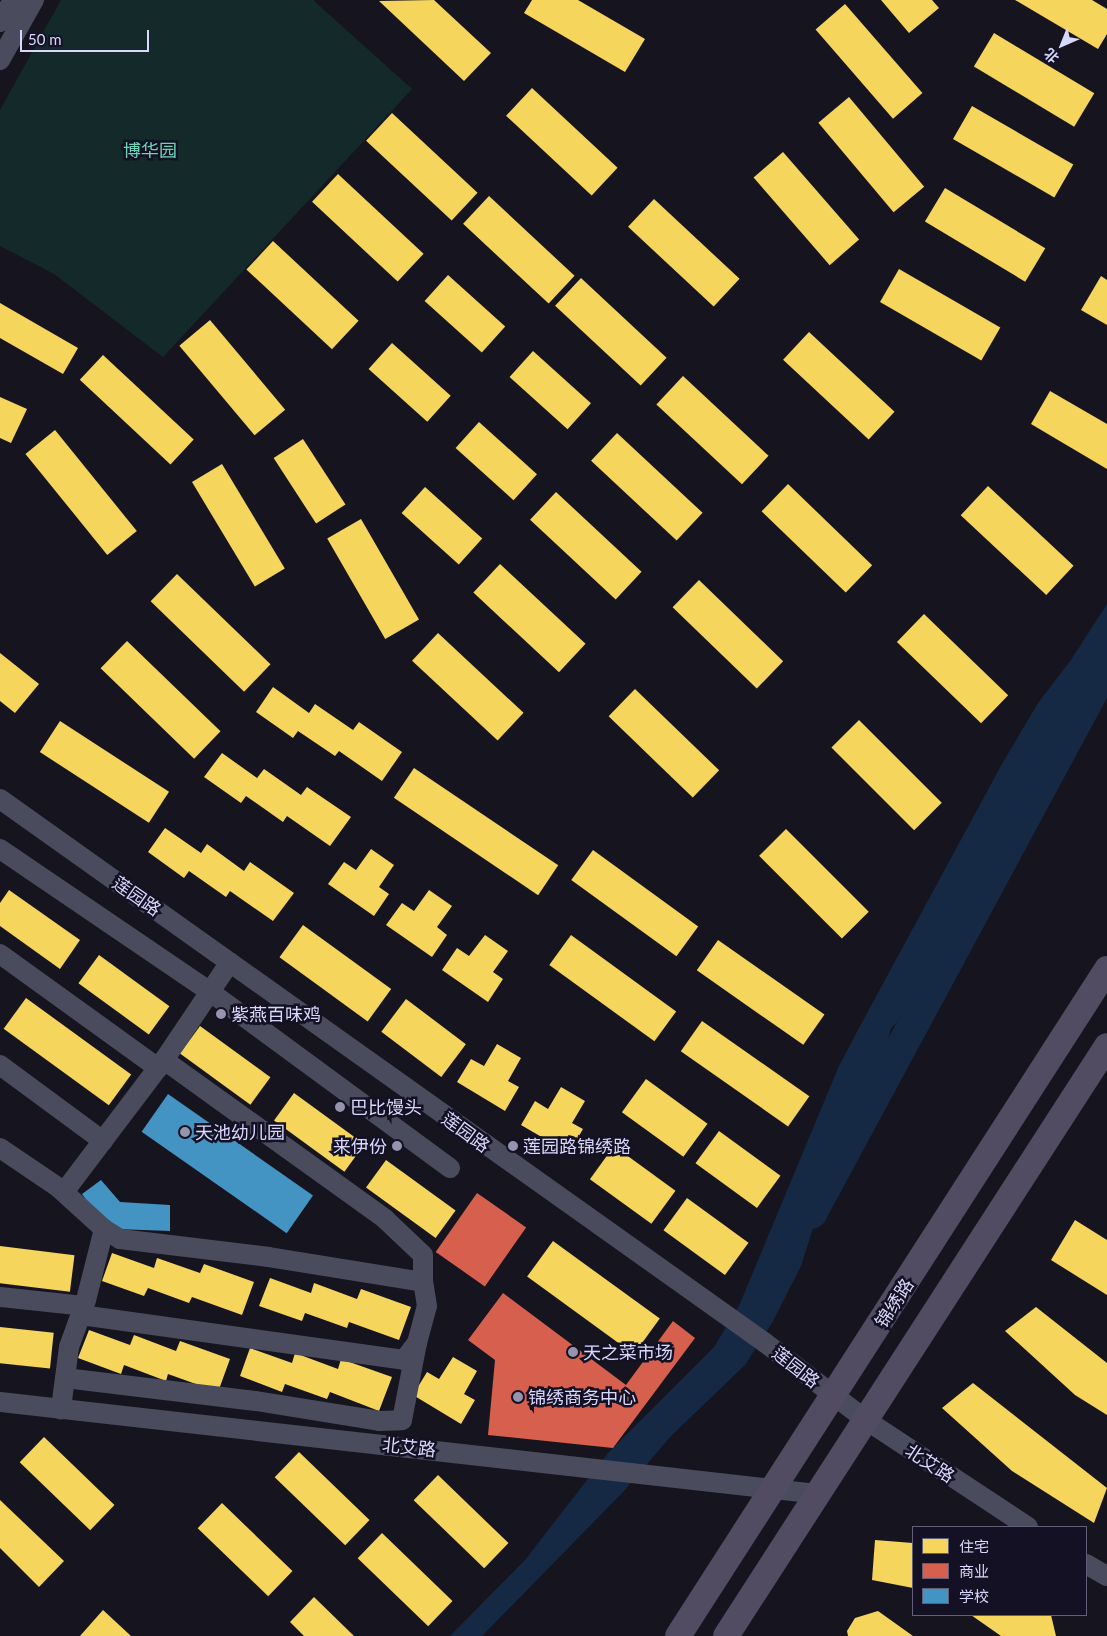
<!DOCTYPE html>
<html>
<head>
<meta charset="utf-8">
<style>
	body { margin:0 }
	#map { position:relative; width:1107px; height:1636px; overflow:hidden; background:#16151f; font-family:Lato,"Noto Sans SC",sans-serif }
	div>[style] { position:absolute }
	.green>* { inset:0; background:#142929 }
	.water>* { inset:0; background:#152945 }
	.homes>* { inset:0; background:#f6d55c; transform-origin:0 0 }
	.shops>* { inset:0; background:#d6604d; transform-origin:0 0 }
	.schools>* { inset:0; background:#4393c3; transform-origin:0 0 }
	.river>* { height:31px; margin:-15.5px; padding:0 15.5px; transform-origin:15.5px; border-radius:15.5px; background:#152945 }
	.minor>* { height:20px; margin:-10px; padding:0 10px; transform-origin:10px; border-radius:10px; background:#4b4b5e }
	.major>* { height:26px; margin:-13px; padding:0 13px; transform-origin:13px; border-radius:13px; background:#524c63 }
	.dots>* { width:14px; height:14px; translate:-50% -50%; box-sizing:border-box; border:2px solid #131123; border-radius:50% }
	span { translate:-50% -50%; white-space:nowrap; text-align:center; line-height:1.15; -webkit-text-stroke:5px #131123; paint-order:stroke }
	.park-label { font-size:18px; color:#69d4b5 }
	.street-label { font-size:18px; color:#d9d7fb }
	.poi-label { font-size:18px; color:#d9d7fb }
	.left { translate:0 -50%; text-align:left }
	.right { translate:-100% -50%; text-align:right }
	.legend { position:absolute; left:912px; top:1526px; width:175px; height:90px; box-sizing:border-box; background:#131123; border:1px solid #626079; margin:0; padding:6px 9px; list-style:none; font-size:15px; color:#d9d7fb }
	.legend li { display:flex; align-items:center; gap:10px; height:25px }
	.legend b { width:25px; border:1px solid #626079 }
	.north { position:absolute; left:1037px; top:20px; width:50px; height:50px; -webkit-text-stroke:4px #131123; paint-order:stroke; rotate:224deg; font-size:14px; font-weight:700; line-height:20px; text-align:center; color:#d9d7fb }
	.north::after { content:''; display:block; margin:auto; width:18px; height:22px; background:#d9d7fb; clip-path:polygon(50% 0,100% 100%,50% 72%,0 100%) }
	.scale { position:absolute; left:20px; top:30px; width:129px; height:22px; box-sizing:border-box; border:2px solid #d9d7fb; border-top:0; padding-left:6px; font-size:15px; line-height:18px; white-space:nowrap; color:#d9d7fb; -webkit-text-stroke:4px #131123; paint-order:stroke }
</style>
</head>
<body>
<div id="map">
	<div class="green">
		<i style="clip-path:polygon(61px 0,313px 0,412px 89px,163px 357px,54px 274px,0 246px,0 110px)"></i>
	</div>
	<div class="water">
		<i style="clip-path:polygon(1107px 604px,1107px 669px,1100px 676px,932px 988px,891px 1028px,872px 1100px,829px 1178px,801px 1266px,773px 1321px,745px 1365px,671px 1436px,623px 1492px,482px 1636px,450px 1636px,525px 1560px,608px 1453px,714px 1347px,739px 1306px,839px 1066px,859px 1028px,1002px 764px,1038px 703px,1071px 660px)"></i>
	</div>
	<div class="homes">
		<i style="clip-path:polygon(434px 0,491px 53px,464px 81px,379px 1px)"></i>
		<i style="clip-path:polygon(532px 0,578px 0,645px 39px,625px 72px,524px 13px)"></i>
		<i style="clip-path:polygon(881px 0,932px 0,939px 8px,909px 33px)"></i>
		<i style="clip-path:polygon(1015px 0,1092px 0,1107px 9px,1107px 34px,1098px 49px)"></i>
		<i style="left:845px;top:4px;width:118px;height:39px;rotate:49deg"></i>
		<i style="left:994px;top:33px;width:117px;height:39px;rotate:31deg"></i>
		<i style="left:532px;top:88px;width:117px;height:38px;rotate:43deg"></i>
		<i style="left:849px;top:97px;width:117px;height:40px;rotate:50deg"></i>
		<i style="left:972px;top:106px;width:117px;height:38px;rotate:30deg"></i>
		<i style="left:392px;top:113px;width:117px;height:38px;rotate:43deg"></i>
		<i style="left:783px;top:152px;width:116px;height:39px;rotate:49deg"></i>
		<i style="left:338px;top:174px;width:117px;height:38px;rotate:43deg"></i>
		<i style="left:945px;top:188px;width:117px;height:39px;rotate:31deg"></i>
		<i style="left:489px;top:196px;width:117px;height:38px;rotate:43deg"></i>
		<i style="left:654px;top:199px;width:117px;height:38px;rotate:43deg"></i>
		<i style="left:273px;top:241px;width:117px;height:39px;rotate:43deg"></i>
		<i style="left:899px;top:269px;width:117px;height:38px;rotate:30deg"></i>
		<i style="left:448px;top:275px;width:77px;height:35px;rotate:42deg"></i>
		<i style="clip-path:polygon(1101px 276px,1107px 280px,1107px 325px,1081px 310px)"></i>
		<i style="left:581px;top:278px;width:117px;height:38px;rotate:43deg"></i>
		<i style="clip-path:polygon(0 303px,78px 348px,63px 374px,0 338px)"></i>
		<i style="left:210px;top:320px;width:117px;height:40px;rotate:50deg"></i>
		<i style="left:809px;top:332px;width:117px;height:38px;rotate:43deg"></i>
		<i style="left:392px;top:343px;width:79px;height:35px;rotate:42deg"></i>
		<i style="left:533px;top:351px;width:78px;height:35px;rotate:42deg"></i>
		<i style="left:103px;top:355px;width:124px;height:34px;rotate:43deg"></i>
		<i style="left:683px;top:376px;width:117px;height:39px;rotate:43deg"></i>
		<i style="clip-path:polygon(1050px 391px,1107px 424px,1107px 469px,1031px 424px)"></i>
		<i style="clip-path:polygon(0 397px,27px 409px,11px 443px,0 438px)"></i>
		<i style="left:479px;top:422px;width:78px;height:35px;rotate:42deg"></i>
		<i style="left:55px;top:430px;width:130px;height:38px;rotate:51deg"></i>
		<i style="left:617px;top:433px;width:117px;height:38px;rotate:43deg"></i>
		<i style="left:303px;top:439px;width:78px;height:35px;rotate:57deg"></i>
		<i style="left:222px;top:464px;width:122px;height:35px;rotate:59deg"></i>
		<i style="left:788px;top:484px;width:117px;height:38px;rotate:44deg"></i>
		<i style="left:988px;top:486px;width:117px;height:40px;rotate:43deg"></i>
		<i style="left:425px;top:487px;width:77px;height:35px;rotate:42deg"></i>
		<i style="left:556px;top:492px;width:117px;height:38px;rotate:43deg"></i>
		<i style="left:361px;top:519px;width:116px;height:39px;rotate:60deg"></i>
		<i style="left:500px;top:564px;width:117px;height:39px;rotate:43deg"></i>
		<i style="left:177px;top:574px;width:130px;height:38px;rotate:44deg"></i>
		<i style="left:699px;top:580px;width:117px;height:38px;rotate:44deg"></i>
		<i style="left:924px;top:614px;width:117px;height:39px;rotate:44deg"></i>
		<i style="left:438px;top:633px;width:117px;height:38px;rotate:43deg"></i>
		<i style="left:127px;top:641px;width:130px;height:38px;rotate:44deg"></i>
		<i style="clip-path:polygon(0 653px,39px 684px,15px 713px,0 701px)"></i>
		<i style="clip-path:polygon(273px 687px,309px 713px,315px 704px,353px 730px,359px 722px,402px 752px,382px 781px,339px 751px,335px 756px,298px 731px,293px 738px,256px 712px)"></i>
		<i style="left:635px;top:689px;width:117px;height:38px;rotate:44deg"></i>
		<i style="left:859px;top:720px;width:117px;height:39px;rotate:45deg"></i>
		<i style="left:60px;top:721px;width:130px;height:37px;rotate:33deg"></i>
		<i style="clip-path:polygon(222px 753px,257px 778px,264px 769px,301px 795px,307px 787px,351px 817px,330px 846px,287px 816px,283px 822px,246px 796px,241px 803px,204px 777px)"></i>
		<i style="left:414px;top:768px;width:174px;height:36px;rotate:34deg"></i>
		<i style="clip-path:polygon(165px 828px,201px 853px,207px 844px,244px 871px,250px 862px,294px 893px,273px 921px,230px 891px,226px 897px,189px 871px,184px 878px,148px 852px)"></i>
		<i style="left:786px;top:829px;width:117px;height:38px;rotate:45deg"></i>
		<i style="clip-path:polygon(371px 849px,394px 865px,379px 887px,389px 894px,374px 916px,328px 884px,344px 862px,356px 870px)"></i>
		<i style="left:593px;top:850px;width:130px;height:37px;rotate:36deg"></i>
		<i style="clip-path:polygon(9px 890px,80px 940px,60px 969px,0 926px,0 903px)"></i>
		<i style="clip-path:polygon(429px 890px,452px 906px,437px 927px,447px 935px,432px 957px,386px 925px,402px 903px,414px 911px)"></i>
		<i style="left:303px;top:925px;width:109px;height:40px;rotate:36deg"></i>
		<i style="clip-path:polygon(485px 935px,508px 951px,493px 972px,503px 979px,488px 1002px,442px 970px,457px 948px,469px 956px)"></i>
		<i style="left:571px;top:935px;width:130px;height:37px;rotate:36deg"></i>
		<i style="left:718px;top:940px;width:130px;height:37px;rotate:35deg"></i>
		<i style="left:99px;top:955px;width:87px;height:35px;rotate:36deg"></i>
		<i style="left:26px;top:998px;width:130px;height:38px;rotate:36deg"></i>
		<i style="left:406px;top:999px;width:75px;height:41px;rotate:37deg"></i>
		<i style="left:702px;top:1021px;width:131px;height:37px;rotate:35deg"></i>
		<i style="left:200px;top:1026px;width:87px;height:34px;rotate:36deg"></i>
		<i style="clip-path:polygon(497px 1044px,521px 1058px,508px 1081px,519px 1087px,505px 1111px,457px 1082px,471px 1059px,484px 1066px)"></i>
		<i style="left:646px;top:1079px;width:76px;height:41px;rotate:36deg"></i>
		<i style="clip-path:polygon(561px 1087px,585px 1101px,572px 1123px,583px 1129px,569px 1153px,521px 1125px,535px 1101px,548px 1109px)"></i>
		<i style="left:294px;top:1093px;width:87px;height:34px;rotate:36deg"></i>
		<i style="left:719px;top:1131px;width:76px;height:40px;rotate:36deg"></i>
		<i style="left:614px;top:1146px;width:76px;height:41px;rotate:36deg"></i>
		<i style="left:386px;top:1160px;width:86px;height:34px;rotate:36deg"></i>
		<i style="left:687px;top:1198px;width:76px;height:40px;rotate:36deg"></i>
		<i style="clip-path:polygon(1075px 1220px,1107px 1240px,1107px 1295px,1051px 1260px)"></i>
		<i style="left:553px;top:1241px;width:132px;height:44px;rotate:36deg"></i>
		<i style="left:0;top:1246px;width:75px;height:37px;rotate:7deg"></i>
		<i style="clip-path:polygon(112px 1253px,154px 1268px,157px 1258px,200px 1273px,204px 1264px,254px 1282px,242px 1315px,192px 1297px,189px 1303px,148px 1288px,144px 1296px,102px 1281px)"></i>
		<i style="clip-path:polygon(270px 1278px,311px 1293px,314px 1283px,357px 1299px,361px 1289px,411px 1307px,399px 1340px,349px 1322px,347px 1328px,305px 1313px,302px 1321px,259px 1306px)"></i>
		<i style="clip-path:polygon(1036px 1307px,1107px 1363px,1107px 1415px,1075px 1395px,1005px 1331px)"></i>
		<i style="left:0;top:1327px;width:54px;height:36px;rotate:6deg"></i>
		<i style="clip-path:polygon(89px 1330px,130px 1345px,134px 1335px,176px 1351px,180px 1341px,230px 1359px,218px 1392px,168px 1374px,166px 1381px,124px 1365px,121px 1374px,78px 1358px)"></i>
		<i style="clip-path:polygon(250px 1348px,292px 1363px,295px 1353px,338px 1369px,341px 1359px,392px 1377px,379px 1411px,330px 1392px,327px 1399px,285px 1384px,282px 1392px,240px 1376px)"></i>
		<i style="clip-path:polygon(453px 1357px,477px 1371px,464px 1394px,475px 1400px,461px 1424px,413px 1395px,427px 1372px,439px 1379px)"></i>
		<i style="clip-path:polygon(973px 1383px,1107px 1488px,1094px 1523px,1012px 1471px,942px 1408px)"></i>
		<i style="left:44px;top:1437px;width:98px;height:35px;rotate:44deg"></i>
		<i style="left:299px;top:1452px;width:98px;height:35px;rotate:44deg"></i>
		<i style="left:438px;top:1475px;width:98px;height:35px;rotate:44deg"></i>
		<i style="clip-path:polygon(0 1500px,64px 1561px,39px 1587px,0 1548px)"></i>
		<i style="left:222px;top:1503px;width:98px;height:35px;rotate:44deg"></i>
		<i style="left:382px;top:1533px;width:98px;height:35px;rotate:44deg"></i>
		<i style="clip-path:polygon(875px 1540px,913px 1543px,913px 1588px,872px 1580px)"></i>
		<i style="clip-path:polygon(314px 1597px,354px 1636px,304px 1636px,290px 1622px)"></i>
		<i style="clip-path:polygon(103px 1610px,131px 1636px,80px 1636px)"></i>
		<i style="clip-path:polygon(878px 1611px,913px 1636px,848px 1636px,847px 1631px,855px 1618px)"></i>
		<i style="clip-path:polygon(971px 1615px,1051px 1615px,1056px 1636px,1001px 1636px)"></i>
	</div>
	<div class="shops">
		<i style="left:477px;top:1193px;width:60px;height:72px;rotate:35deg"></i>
		<i style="clip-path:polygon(503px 1293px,626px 1385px,673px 1321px,695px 1338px,613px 1448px,488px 1435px,495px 1360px,468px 1340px)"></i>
	</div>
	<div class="schools">
		<i style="left:168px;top:1094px;width:177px;height:46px;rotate:35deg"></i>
		<i style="clip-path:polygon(101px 1180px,120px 1202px,170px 1205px,170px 1231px,116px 1229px,101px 1220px,82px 1194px)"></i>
	</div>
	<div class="river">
		<i style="left:811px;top:1213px;width:624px;rotate:-61.67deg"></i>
	</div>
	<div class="minor">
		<i style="left:0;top:22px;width:26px;rotate:-59deg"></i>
		<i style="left:0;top:60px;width:69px;rotate:-60.5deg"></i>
		<i style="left:0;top:799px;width:937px;rotate:35.4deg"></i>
		<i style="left:764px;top:1342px;width:128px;rotate:37.4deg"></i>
		<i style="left:866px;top:1420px;width:194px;rotate:33.4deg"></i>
		<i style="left:0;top:849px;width:253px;rotate:34.2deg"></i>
		<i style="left:209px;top:991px;width:299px;rotate:36.3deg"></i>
		<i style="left:0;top:954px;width:195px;rotate:35.8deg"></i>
		<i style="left:164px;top:1060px;width:118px;rotate:-56deg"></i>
		<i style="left:0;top:1065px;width:128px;rotate:36.4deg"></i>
		<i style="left:0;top:1148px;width:71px;rotate:34.1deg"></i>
		<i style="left:59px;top:1188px;width:61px;rotate:42.3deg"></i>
		<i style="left:104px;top:1229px;width:73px;rotate:104.2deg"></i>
		<i style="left:86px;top:1300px;width:50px;rotate:109.9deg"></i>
		<i style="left:69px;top:1347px;width:63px;rotate:97.4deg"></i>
		<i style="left:64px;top:1192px;width:166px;rotate:-52.9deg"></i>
		<i style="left:164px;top:1060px;width:272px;rotate:35.7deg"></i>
		<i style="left:385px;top:1219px;width:52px;rotate:43.5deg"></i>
		<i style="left:423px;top:1255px;width:27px;rotate:90deg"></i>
		<i style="left:423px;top:1282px;width:156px;rotate:-170.8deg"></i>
		<i style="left:269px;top:1257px;width:150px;rotate:-173.1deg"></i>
		<i style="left:120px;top:1239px;width:19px;rotate:-148deg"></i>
		<i style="left:0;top:1297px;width:84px;rotate:6.1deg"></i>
		<i style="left:81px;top:1315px;width:326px;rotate:7.9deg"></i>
		<i style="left:404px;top:1360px;width:21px;rotate:-53deg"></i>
		<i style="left:417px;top:1343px;width:38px;rotate:-75deg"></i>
		<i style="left:427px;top:1306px;width:24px;rotate:-99deg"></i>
		<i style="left:65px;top:1378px;width:192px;rotate:6.9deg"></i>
		<i style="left:256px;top:1401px;width:125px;rotate:9.2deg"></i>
		<i style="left:379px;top:1421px;width:23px;rotate:-2deg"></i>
		<i style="left:402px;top:1420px;width:78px;rotate:-79deg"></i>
		<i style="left:0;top:1402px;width:822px;rotate:6.42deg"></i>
		<i style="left:1086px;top:1564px;width:24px;rotate:30deg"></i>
	</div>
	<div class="major">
		<i style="left:678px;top:1636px;width:793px;rotate:-57.25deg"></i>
		<i style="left:726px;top:1636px;width:702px;rotate:-57.15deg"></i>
	</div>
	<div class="dots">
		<i style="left:221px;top:1014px;background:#9593ae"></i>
		<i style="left:340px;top:1107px;background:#9593ae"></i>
		<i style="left:185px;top:1132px;background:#9593ae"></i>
		<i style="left:397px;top:1146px;background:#9593ae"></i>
		<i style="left:513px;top:1146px;background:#9593ae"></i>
		<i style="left:573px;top:1352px;background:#9593ae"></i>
		<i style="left:518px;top:1397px;background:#9593ae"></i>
	</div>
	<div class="park-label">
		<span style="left:150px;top:150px">博华园</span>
	</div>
	<div class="street-label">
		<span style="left:137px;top:896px;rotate:35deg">莲园路</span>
		<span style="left:466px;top:1132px;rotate:36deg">莲园路</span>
		<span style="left:894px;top:1303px;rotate:-57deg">锦绣路</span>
		<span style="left:796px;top:1367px;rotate:38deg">莲园路</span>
		<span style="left:409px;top:1447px;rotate:6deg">北艾路</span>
		<span style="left:930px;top:1463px;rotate:33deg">北艾路</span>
	</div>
	<div class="poi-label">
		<span class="left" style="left:231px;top:1014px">紫燕百味鸡</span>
		<span class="left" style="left:350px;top:1107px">巴比馒头</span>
		<span class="left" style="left:195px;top:1132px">天池幼儿园</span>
		<span class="right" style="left:387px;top:1146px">来伊份</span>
		<span class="left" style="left:523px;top:1146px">莲园路锦绣路</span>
		<span class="left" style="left:583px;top:1352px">天之菜市场</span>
		<span class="left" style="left:528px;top:1397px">锦绣商务中心</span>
	</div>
	<ul class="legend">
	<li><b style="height:14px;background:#f6d55c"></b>住宅</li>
	<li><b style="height:14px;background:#d6604d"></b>商业</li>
	<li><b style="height:14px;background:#4393c3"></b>学校</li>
	</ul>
	<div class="north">北</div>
	<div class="scale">50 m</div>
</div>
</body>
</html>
